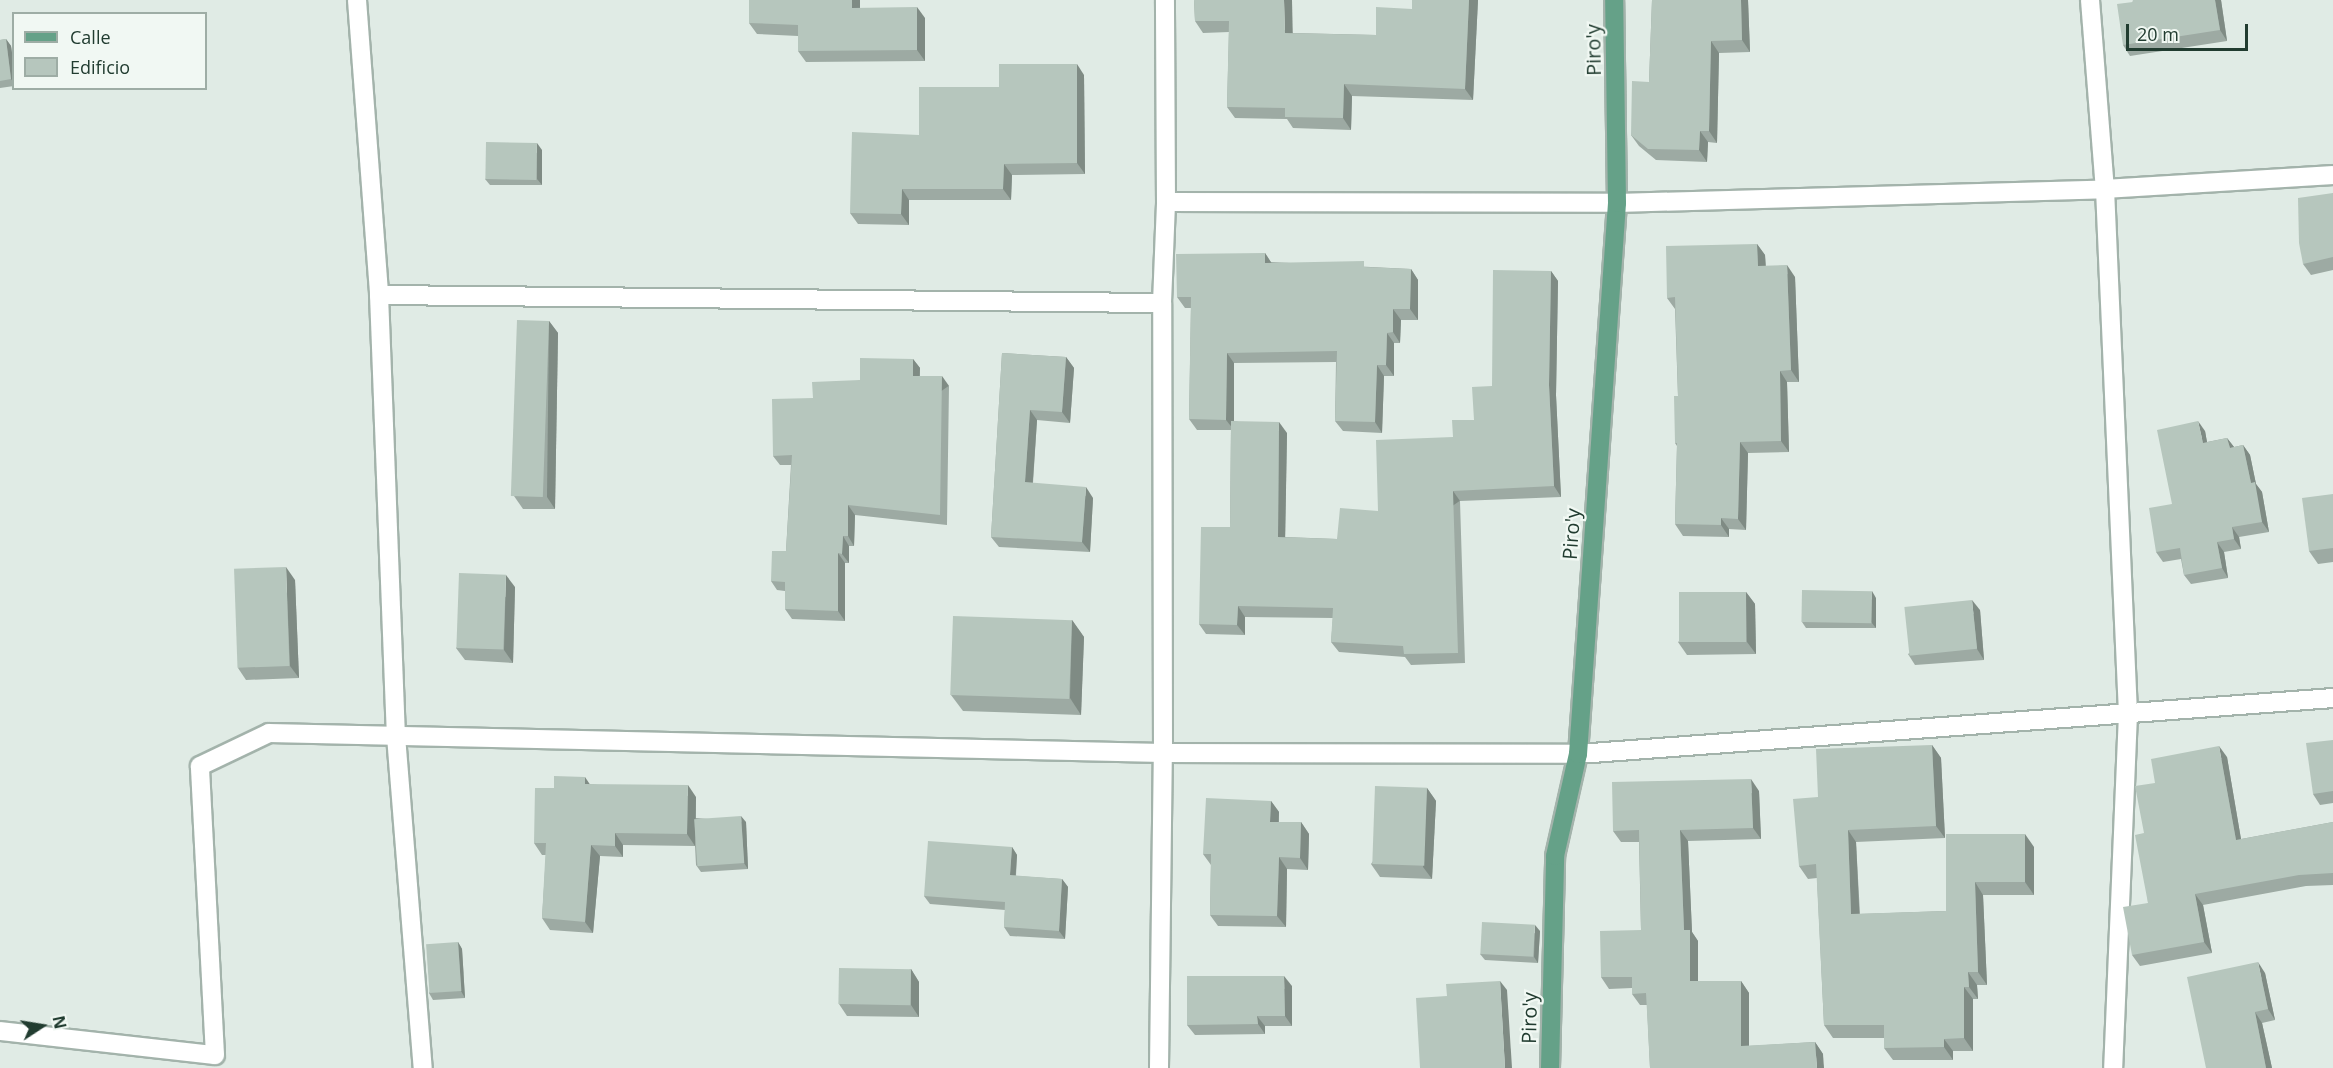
<!DOCTYPE html>
<html>
<head>
<meta charset="utf-8">
<style>
	body { margin:0 }
	#map { position:relative; width:2333px; height:1068px; overflow:hidden; background:#e0ebe5; font-family:"Open Sans",sans-serif }
	div>[style] { position:absolute }
	.roads { filter:drop-shadow(2px 0 #a3b3ab) drop-shadow(-2px 0 #a3b3ab) drop-shadow(0 2px #a3b3ab) drop-shadow(0 -2px #a3b3ab) }
	.minor>* { height:18px; margin:-9px; padding:0 9px; transform-origin:9px; border-radius:9px; background:#fff }
	.major>* { height:18px; margin:-9px; padding:0 9px; transform-origin:9px; border-radius:9px; background:#65a188 }
	.wall>* { inset:0; background:#9daaa3 }
	.shaded-wall>* { inset:0; background:#7f8b84; transform-origin:0 0 }
	.building>* { inset:0; background:#b6c6bd; transform-origin:0 0 }
	span { translate:-50% -50%; white-space:nowrap; text-align:center; line-height:1.15; -webkit-text-stroke:4.5px #f1f8f3; paint-order:stroke }
	.street-label { font-size:20px; color:#213c30 }
	.legend { position:absolute; left:12px; top:12px; width:195px; height:78px; box-sizing:border-box; background:#f1f8f3; border:2px solid #9eada5; margin:0; padding:8px 10px; list-style:none; font-size:18px; color:#213c30 }
	.legend li { display:flex; align-items:center; gap:12px; height:30px }
	.legend b { width:30px; border:2px solid #9eada5 }
	.north { position:absolute; left:12px; top:996px; width:60px; height:60px; -webkit-text-stroke:4px #f1f8f3; paint-order:stroke; rotate:78deg; font-size:16px; font-weight:700; line-height:24px; text-align:center; color:#213c30 }
	.north::after { content:''; display:block; margin:auto; width:21px; height:27px; background:#213c30; clip-path:polygon(50% 0,100% 100%,50% 72%,0 100%) }
	.scale { position:absolute; left:2126px; top:24px; width:122px; height:27px; box-sizing:border-box; border:3px solid #213c30; border-top:0; padding-left:8px; font-size:18px; line-height:21px; white-space:nowrap; color:#213c30; -webkit-text-stroke:4px #f1f8f3; paint-order:stroke }
</style>
</head>
<body>
<div id="map">
	<div class="roads">
		<div class="minor">
			<i style="left:357px;top:0;width:296px;rotate:85.7deg"></i>
			<i style="left:379px;top:295px;width:441px;rotate:87.8deg"></i>
			<i style="left:396px;top:736px;width:333px;rotate:85.4deg"></i>
			<i style="left:2090px;top:0;width:190px;rotate:85.5deg"></i>
			<i style="left:2105px;top:189px;width:526px;rotate:87.49deg"></i>
			<i style="left:2128px;top:714px;width:354px;rotate:92.4deg"></i>
			<i style="left:1166px;top:202px;width:451px;rotate:0.1deg"></i>
			<i style="left:1617px;top:203px;width:488px;rotate:-1.6deg"></i>
			<i style="left:2105px;top:189px;width:228px;rotate:-3.5deg"></i>
			<i style="left:379px;top:295px;width:783px;rotate:0.59deg"></i>
			<i style="left:0;top:1031px;width:216px;rotate:6.4deg"></i>
			<i style="left:215px;top:1055px;width:289px;rotate:-93deg"></i>
			<i style="left:200px;top:766px;width:76px;rotate:-25.6deg"></i>
			<i style="left:269px;top:733px;width:894px;rotate:1.28deg"></i>
			<i style="left:1163px;top:753px;width:415px;rotate:0.1deg"></i>
			<i style="left:1578px;top:754px;width:757px;rotate:-4.24deg"></i>
			<i style="left:1159px;top:1068px;width:315px;rotate:-89.3deg"></i>
			<i style="left:1163px;top:753px;width:450px;rotate:-90.1deg"></i>
			<i style="left:1162px;top:303px;width:101px;rotate:-87.7deg"></i>
			<i style="left:1166px;top:202px;width:202px;rotate:-90.3deg"></i>
		</div>
		<div class="major">
			<i style="left:1550px;top:1068px;width:212px;rotate:-88.6deg"></i>
			<i style="left:1555px;top:856px;width:105px;rotate:-77.3deg"></i>
			<i style="left:1578px;top:754px;width:552px;rotate:-85.95deg"></i>
			<i style="left:1617px;top:203px;width:203px;rotate:-90.8deg"></i>
		</div>
	</div>
	<div class="wall">
		<i style="clip-path:polygon(1194px 0,1293px 33px,1376px 35px,1412px 9px,1412px 0,1478px 0,1473px 100px,1352px 96px,1351px 130px,1293px 128px,1287px 119px,1235px 118px,1227px 107px,1229px 32px,1203px 33px,1195px 21px)"></i>
		<i style="clip-path:polygon(1652px 0,1748px 0,1750px 52px,1719px 53px,1717px 143px,1708px 142px,1707px 162px,1656px 160px,1639px 146px,1631px 135px,1649px 82px)"></i>
		<i style="clip-path:polygon(2133px 0,2221px 0,2227px 41px,2130px 56px,2123px 45px)"></i>
		<i style="clip-path:polygon(860px 8px,925px 18px,925px 61px,806px 62px,798px 51px,798px 36px,757px 34px,749px 23px)"></i>
		<i style="clip-path:polygon(6px 39px,11px 46px,14px 67px,14px 86px,0 88px,0 40px)"></i>
		<i style="clip-path:polygon(1084px 75px,1085px 174px,1012px 175px,1011px 200px,909px 200px,909px 225px,858px 224px,850px 213px,919px 135px)"></i>
		<i style="clip-path:polygon(542px 150px,542px 185px,490px 185px,485px 179px)"></i>
		<i style="clip-path:polygon(2333px 193px,2333px 270px,2311px 275px,2303px 264px)"></i>
		<i style="clip-path:polygon(1757px 244px,1765px 255px,1766px 266px,1795px 277px,1799px 382px,1787px 382px,1789px 452px,1748px 453px,1746px 530px,1729px 529px,1729px 537px,1683px 536px,1675px 524px,1677px 446px,1675px 443px,1678px 396px,1675px 309px,1667px 298px)"></i>
		<i style="clip-path:polygon(1265px 253px,1271px 262px,1411px 269px,1418px 280px,1418px 320px,1401px 320px,1400px 343px,1394px 343px,1394px 376px,1384px 376px,1382px 433px,1343px 431px,1335px 421px,1336px 362px,1234px 363px,1234px 421px,1287px 433px,1285px 537px,1337px 539px,1378px 511px,1453px 437px,1474px 420px,1492px 386px,1551px 271px,1558px 281px,1556px 395px,1561px 497px,1460px 501px,1465px 663px,1411px 665px,1405px 657px,1339px 652px,1331px 642px,1333px 618px,1245px 617px,1245px 635px,1206px 634px,1199px 624px,1230px 527px,1231px 430px,1197px 430px,1189px 419px,1191px 308px,1185px 308px,1177px 297px)"></i>
		<i style="clip-path:polygon(549px 321px,558px 333px,555px 509px,523px 509px,514px 496px)"></i>
		<i style="clip-path:polygon(1002px 353px,1066px 357px,1074px 368px,1070px 423px,1037px 420px,1033px 483px,1093px 498px,1090px 552px,999px 547px,991px 537px)"></i>
		<i style="clip-path:polygon(913px 359px,920px 368px,920px 376px,949px 386px,947px 525px,855px 515px,854px 546px,849px 546px,849px 563px,845px 563px,845px 621px,792px 619px,785px 609px,785px 591px,777px 590px,771px 581px,786px 551px,791px 465px,780px 465px,773px 456px,813px 398px,860px 380px)"></i>
		<i style="clip-path:polygon(2205px 431px,2207px 442px,2227px 438px,2234px 447px,2243px 445px,2250px 455px,2256px 484px,2262px 492px,2269px 532px,2239px 537px,2241px 549px,2224px 552px,2228px 578px,2191px 584px,2184px 575px,2181px 559px,2163px 562px,2156px 552px,2172px 504px)"></i>
		<i style="clip-path:polygon(2333px 494px,2333px 562px,2318px 564px,2309px 551px)"></i>
		<i style="clip-path:polygon(295px 580px,299px 678px,246px 680px,238px 668px)"></i>
		<i style="clip-path:polygon(515px 587px,513px 663px,465px 660px,456px 648px)"></i>
		<i style="clip-path:polygon(1746px 592px,1755px 604px,1756px 654px,1687px 655px,1678px 642px)"></i>
		<i style="clip-path:polygon(1876px 598px,1876px 628px,1806px 628px,1802px 622px)"></i>
		<i style="clip-path:polygon(1980px 610px,1984px 660px,1915px 665px,1908px 654px)"></i>
		<i style="clip-path:polygon(1072px 620px,1084px 637px,1081px 715px,963px 711px,951px 695px)"></i>
		<i style="clip-path:polygon(2333px 740px,2333px 803px,2320px 805px,2313px 794px)"></i>
		<i style="clip-path:polygon(1932px 745px,1941px 758px,1945px 838px,1856px 842px,1860px 914px,1946px 911px,1946px 834px,2034px 847px,2034px 895px,1983px 895px,1987px 985px,1977px 985px,1978px 999px,1973px 999px,1973px 1051px,1953px 1051px,1953px 1060px,1893px 1060px,1884px 1048px,1884px 1038px,1833px 1038px,1824px 1025px,1817px 878px,1808px 879px,1799px 866px,1818px 797px)"></i>
		<i style="clip-path:polygon(2227px 757px,2241px 839px,2333px 822px,2333px 885px,2306px 886px,2203px 905px,2212px 953px,2140px 966px,2132px 955px,2148px 903px,2144px 833px,2155px 783px)"></i>
		<i style="clip-path:polygon(590px 784px,696px 797px,696px 818px,746px 822px,748px 869px,701px 872px,696px 865px,695px 846px,623px 845px,623px 857px,600px 856px,593px 933px,550px 930px,542px 918px,546px 855px,542px 855px,534px 843px)"></i>
		<i style="clip-path:polygon(1427px 788px,1436px 801px,1432px 879px,1380px 877px,1371px 864px)"></i>
		<i style="clip-path:polygon(1759px 791px,1761px 839px,1688px 841px,1692px 932px,1698px 941px,1698px 981px,1741px 981px,1749px 993px,1749px 1046px,1815px 1042px,1823px 1054px,1650px 1068px,1647px 1005px,1640px 1005px,1632px 994px,1632px 988px,1609px 989px,1601px 977px,1641px 930px,1639px 842px,1621px 842px,1613px 831px)"></i>
		<i style="clip-path:polygon(1271px 801px,1279px 812px,1279px 822px,1301px 822px,1309px 834px,1308px 870px,1287px 869px,1286px 927px,1218px 926px,1210px 915px,1211px 865px,1203px 854px)"></i>
		<i style="clip-path:polygon(1012px 847px,1017px 855px,1016px 876px,1062px 879px,1068px 887px,1065px 939px,1010px 936px,1004px 927px,1005px 910px,930px 904px,924px 896px)"></i>
		<i style="clip-path:polygon(1540px 931px,1538px 963px,1485px 960px,1480px 954px)"></i>
		<i style="clip-path:polygon(458px 942px,462px 949px,465px 998px,433px 1000px,429px 993px)"></i>
		<i style="clip-path:polygon(911px 969px,919px 982px,919px 1017px,847px 1016px,839px 1004px)"></i>
		<i style="clip-path:polygon(2265px 973px,2275px 1020px,2262px 1023px,2272px 1068px,2206px 1068px)"></i>
		<i style="clip-path:polygon(1292px 986px,1292px 1026px,1265px 1026px,1265px 1034px,1195px 1035px,1187px 1025px)"></i>
	</div>
	<div class="shaded-wall">
		<i style="clip-path:polygon(852px 0,860px 0,860px 19px,852px 8px)"></i>
		<i style="clip-path:polygon(1284px 0,1292px 0,1293px 44px,1285px 33px)"></i>
		<i style="clip-path:polygon(1469px 0,1478px 0,1473px 100px,1465px 89px)"></i>
		<i style="clip-path:polygon(1741px 0,1748px 0,1750px 52px,1742px 40px)"></i>
		<i style="clip-path:polygon(2215px 0,2221px 0,2227px 41px,2220px 30px)"></i>
		<i style="clip-path:polygon(917px 7px,925px 18px,925px 61px,917px 50px)"></i>
		<i style="clip-path:polygon(6px 39px,11px 46px,14px 67px,14px 83px,11px 79px)"></i>
		<i style="clip-path:polygon(1711px 41px,1719px 53px,1717px 143px,1709px 131px)"></i>
		<i style="clip-path:polygon(1077px 64px,1084px 75px,1085px 174px,1077px 163px)"></i>
		<i style="clip-path:polygon(1344px 84px,1352px 96px,1351px 130px,1343px 118px)"></i>
		<i style="clip-path:polygon(1700px 131px,1708px 142px,1707px 162px,1699px 150px)"></i>
		<i style="clip-path:polygon(537px 143px,542px 150px,542px 185px,537px 179px)"></i>
		<i style="clip-path:polygon(1004px 164px,1012px 175px,1011px 200px,1003px 189px)"></i>
		<i style="clip-path:polygon(902px 189px,909px 200px,909px 225px,901px 214px)"></i>
		<i style="clip-path:polygon(1757px 244px,1765px 255px,1766px 277px,1758px 266px)"></i>
		<i style="clip-path:polygon(1265px 253px,1272px 264px,1265px 263px)"></i>
		<i style="clip-path:polygon(1787px 265px,1795px 277px,1799px 382px,1791px 370px)"></i>
		<i style="clip-path:polygon(1411px 269px,1418px 280px,1418px 320px,1410px 309px)"></i>
		<i style="clip-path:polygon(1551px 271px,1558px 281px,1556px 395px,1561px 497px,1554px 486px,1549px 385px)"></i>
		<i style="clip-path:polygon(1393px 309px,1401px 320px,1400px 343px,1393px 332px)"></i>
		<i style="clip-path:polygon(549px 321px,558px 333px,555px 509px,547px 497px)"></i>
		<i style="clip-path:polygon(1387px 333px,1394px 343px,1394px 376px,1386px 365px)"></i>
		<i style="clip-path:polygon(1227px 353px,1234px 363px,1234px 430px,1226px 420px)"></i>
		<i style="clip-path:polygon(1066px 357px,1074px 368px,1070px 423px,1062px 412px)"></i>
		<i style="clip-path:polygon(913px 359px,920px 368px,919px 386px,913px 376px)"></i>
		<i style="clip-path:polygon(1377px 365px,1384px 376px,1382px 433px,1375px 422px)"></i>
		<i style="clip-path:polygon(1780px 371px,1787px 382px,1789px 452px,1781px 441px)"></i>
		<i style="left:942px;top:376px;width:12px;height:139px;rotate:55deg"></i>
		<i style="clip-path:polygon(1030px 410px,1037px 420px,1032px 493px,1025px 482px)"></i>
		<i style="clip-path:polygon(2198px 421px,2205px 431px,2209px 453px,2203px 443px)"></i>
		<i style="clip-path:polygon(1279px 422px,1287px 433px,1285px 547px,1278px 537px)"></i>
		<i style="clip-path:polygon(2227px 438px,2234px 447px,2230px 448px)"></i>
		<i style="clip-path:polygon(1740px 442px,1748px 453px,1746px 530px,1738px 519px)"></i>
		<i style="clip-path:polygon(2243px 445px,2250px 455px,2256px 484px,2262px 492px,2269px 532px,2262px 522px,2251px 483px)"></i>
		<i style="clip-path:polygon(1086px 487px,1093px 498px,1090px 552px,1082px 542px)"></i>
		<i style="left:1453px;top:491px;width:12px;height:162px;rotate:55deg"></i>
		<i style="clip-path:polygon(848px 505px,855px 515px,854px 546px,848px 536px)"></i>
		<i style="clip-path:polygon(1721px 518px,1729px 529px,1729px 537px,1721px 525px)"></i>
		<i style="clip-path:polygon(2232px 527px,2239px 537px,2241px 549px,2234px 539px)"></i>
		<i style="clip-path:polygon(843px 536px,849px 546px,849px 563px,842px 554px)"></i>
		<i style="clip-path:polygon(2217px 542px,2224px 552px,2228px 578px,2222px 568px)"></i>
		<i style="clip-path:polygon(838px 553px,845px 563px,845px 621px,838px 611px)"></i>
		<i style="clip-path:polygon(286px 567px,295px 580px,299px 678px,290px 666px)"></i>
		<i style="clip-path:polygon(506px 575px,515px 587px,513px 663px,504px 650px)"></i>
		<i style="clip-path:polygon(1872px 591px,1876px 598px,1876px 628px,1871px 622px)"></i>
		<i style="clip-path:polygon(1746px 592px,1755px 604px,1756px 654px,1747px 642px)"></i>
		<i style="clip-path:polygon(1972px 600px,1980px 610px,1984px 660px,1977px 649px)"></i>
		<i style="clip-path:polygon(1238px 606px,1245px 617px,1245px 635px,1237px 625px)"></i>
		<i style="clip-path:polygon(1072px 620px,1084px 637px,1081px 715px,1070px 698px)"></i>
		<i style="clip-path:polygon(1932px 745px,1941px 758px,1945px 838px,1936px 826px)"></i>
		<i style="clip-path:polygon(2219px 746px,2227px 757px,2243px 851px,2236px 840px)"></i>
		<i style="clip-path:polygon(585px 777px,593px 789px,585px 784px)"></i>
		<i style="clip-path:polygon(1751px 779px,1759px 791px,1761px 839px,1753px 828px)"></i>
		<i style="clip-path:polygon(688px 785px,696px 797px,695px 846px,687px 834px)"></i>
		<i style="clip-path:polygon(1427px 788px,1436px 801px,1432px 879px,1423px 867px)"></i>
		<i style="clip-path:polygon(1271px 801px,1279px 812px,1278px 833px,1270px 822px)"></i>
		<i style="clip-path:polygon(741px 816px,746px 822px,748px 869px,744px 863px)"></i>
		<i style="clip-path:polygon(1301px 822px,1309px 834px,1308px 870px,1300px 858px)"></i>
		<i style="clip-path:polygon(1680px 830px,1688px 841px,1692px 932px,1698px 941px,1698px 993px,1690px 981px,1684px 930px)"></i>
		<i style="clip-path:polygon(1848px 830px,1856px 842px,1860px 927px,1851px 914px)"></i>
		<i style="clip-path:polygon(615px 833px,623px 845px,623px 857px,615px 846px)"></i>
		<i style="clip-path:polygon(2025px 834px,2034px 847px,2034px 895px,2025px 882px)"></i>
		<i style="clip-path:polygon(591px 845px,600px 856px,593px 933px,585px 922px)"></i>
		<i style="clip-path:polygon(1012px 847px,1017px 855px,1015px 884px,1010px 875px)"></i>
		<i style="clip-path:polygon(1279px 857px,1287px 869px,1286px 927px,1277px 916px)"></i>
		<i style="clip-path:polygon(1062px 879px,1068px 887px,1065px 939px,1059px 931px)"></i>
		<i style="clip-path:polygon(1975px 882px,1983px 895px,1987px 985px,1978px 972px)"></i>
		<i style="clip-path:polygon(2195px 894px,2203px 905px,2212px 953px,2204px 942px)"></i>
		<i style="clip-path:polygon(1535px 925px,1540px 931px,1538px 963px,1534px 957px)"></i>
		<i style="clip-path:polygon(458px 942px,462px 949px,465px 998px,461px 991px)"></i>
		<i style="clip-path:polygon(2258px 962px,2265px 973px,2275px 1020px,2268px 1009px)"></i>
		<i style="clip-path:polygon(911px 969px,919px 982px,919px 1017px,911px 1005px)"></i>
		<i style="clip-path:polygon(1968px 972px,1977px 985px,1978px 999px,1969px 987px)"></i>
		<i style="clip-path:polygon(1284px 976px,1292px 986px,1292px 1026px,1285px 1016px)"></i>
		<i style="clip-path:polygon(1500px 981px,1507px 990px,1512px 1068px,1505px 1068px)"></i>
		<i style="clip-path:polygon(1741px 981px,1749px 993px,1749px 1058px,1741px 1046px)"></i>
		<i style="clip-path:polygon(1964px 987px,1973px 999px,1973px 1051px,1964px 1038px)"></i>
		<i style="clip-path:polygon(2255px 1012px,2262px 1023px,2272px 1068px,2266px 1068px)"></i>
		<i style="clip-path:polygon(1257px 1016px,1265px 1026px,1265px 1034px,1258px 1024px)"></i>
		<i style="clip-path:polygon(1944px 1039px,1953px 1051px,1953px 1060px,1944px 1047px)"></i>
		<i style="clip-path:polygon(1815px 1042px,1823px 1054px,1824px 1068px,1817px 1068px)"></i>
	</div>
	<div class="building">
		<i style="clip-path:polygon(749px 0,852px 0,852px 8px,917px 7px,917px 50px,798px 51px,798px 25px,749px 23px)"></i>
		<i style="clip-path:polygon(1194px 0,1284px 0,1285px 33px,1376px 35px,1376px 7px,1412px 9px,1412px 0,1469px 0,1465px 89px,1344px 84px,1343px 118px,1285px 117px,1285px 108px,1227px 107px,1229px 21px,1195px 21px)"></i>
		<i style="clip-path:polygon(1652px 0,1741px 0,1742px 40px,1711px 41px,1709px 131px,1700px 131px,1699px 150px,1648px 149px,1631px 135px,1632px 81px,1649px 82px)"></i>
		<i style="clip-path:polygon(2133px 0,2215px 0,2220px 30px,2123px 45px,2117px 4px,2133px 2px)"></i>
		<i style="clip-path:polygon(6px 39px,11px 79px,0 81px,0 40px)"></i>
		<i style="clip-path:polygon(999px 64px,1077px 64px,1077px 163px,1004px 164px,1003px 189px,902px 189px,901px 214px,850px 213px,852px 132px,919px 135px,919px 87px,999px 87px)"></i>
		<i style="left:486px;top:142px;width:51px;height:37px;rotate:1deg"></i>
		<i style="clip-path:polygon(2333px 193px,2333px 257px,2303px 264px,2299px 243px,2298px 198px)"></i>
		<i style="clip-path:polygon(1757px 244px,1758px 266px,1787px 265px,1791px 370px,1780px 371px,1781px 441px,1740px 442px,1738px 519px,1721px 518px,1721px 525px,1675px 524px,1677px 443px,1675px 443px,1674px 396px,1678px 396px,1675px 297px,1667px 298px,1666px 246px)"></i>
		<i style="clip-path:polygon(1265px 253px,1265px 263px,1364px 261px,1364px 267px,1411px 269px,1410px 309px,1393px 309px,1393px 332px,1387px 333px,1386px 365px,1377px 365px,1375px 422px,1335px 421px,1337px 351px,1227px 353px,1226px 420px,1189px 419px,1191px 297px,1177px 297px,1176px 254px)"></i>
		<i style="clip-path:polygon(1493px 270px,1551px 271px,1549px 385px,1554px 486px,1453px 491px,1458px 653px,1404px 654px,1403px 646px,1331px 642px,1333px 608px,1238px 606px,1237px 625px,1199px 624px,1201px 527px,1230px 527px,1231px 421px,1279px 422px,1278px 537px,1337px 539px,1340px 508px,1378px 511px,1376px 440px,1453px 437px,1452px 420px,1474px 420px,1472px 387px,1492px 386px)"></i>
		<i style="left:517px;top:320px;width:32px;height:176px;rotate:2deg"></i>
		<i style="clip-path:polygon(1002px 353px,1066px 357px,1062px 412px,1030px 410px,1025px 482px,1086px 487px,1082px 542px,991px 537px)"></i>
		<i style="clip-path:polygon(860px 358px,913px 359px,913px 376px,942px 376px,940px 515px,848px 505px,848px 536px,843px 536px,842px 554px,838px 553px,838px 611px,785px 609px,785px 582px,771px 581px,772px 551px,786px 551px,792px 455px,773px 456px,772px 399px,813px 398px,812px 382px,860px 380px)"></i>
		<i style="clip-path:polygon(2198px 421px,2203px 443px,2227px 438px,2230px 448px,2243px 445px,2251px 483px,2255px 482px,2262px 522px,2232px 527px,2234px 539px,2217px 542px,2222px 568px,2184px 575px,2180px 548px,2156px 552px,2149px 508px,2172px 504px,2157px 430px)"></i>
		<i style="clip-path:polygon(2333px 494px,2333px 548px,2309px 551px,2302px 498px)"></i>
		<i style="left:286px;top:567px;width:99px;height:52px;rotate:88deg"></i>
		<i style="left:459px;top:573px;width:47px;height:75px;rotate:2deg"></i>
		<i style="left:1802px;top:590px;width:70px;height:32px;rotate:1deg"></i>
		<i style="left:1679px;top:592px;width:67px;height:50px"></i>
		<i style="left:1972px;top:600px;width:49px;height:68px;rotate:84deg"></i>
		<i style="left:953px;top:616px;width:119px;height:79px;rotate:2deg"></i>
		<i style="clip-path:polygon(2333px 740px,2333px 791px,2313px 794px,2306px 743px)"></i>
		<i style="clip-path:polygon(1932px 745px,1936px 826px,1848px 830px,1851px 914px,1946px 911px,1946px 834px,2025px 834px,2025px 882px,1975px 882px,1978px 972px,1968px 972px,1969px 987px,1964px 987px,1964px 1038px,1944px 1039px,1944px 1047px,1884px 1048px,1884px 1025px,1824px 1025px,1816px 864px,1799px 866px,1793px 799px,1818px 797px,1816px 749px)"></i>
		<i style="clip-path:polygon(2219px 746px,2236px 840px,2333px 822px,2333px 873px,2299px 875px,2195px 894px,2204px 942px,2132px 955px,2123px 907px,2148px 903px,2135px 835px,2144px 833px,2135px 786px,2155px 783px,2151px 759px)"></i>
		<i style="clip-path:polygon(554px 776px,585px 777px,585px 784px,688px 785px,687px 834px,615px 833px,615px 846px,591px 845px,585px 922px,542px 918px,546px 843px,534px 843px,535px 788px,554px 788px)"></i>
		<i style="clip-path:polygon(1751px 779px,1753px 828px,1680px 830px,1684px 930px,1690px 930px,1690px 981px,1741px 981px,1741px 1046px,1815px 1042px,1817px 1068px,1650px 1068px,1646px 993px,1632px 994px,1632px 977px,1601px 977px,1600px 931px,1641px 930px,1639px 830px,1613px 831px,1612px 782px)"></i>
		<i style="left:1375px;top:786px;width:52px;height:78px;rotate:2deg"></i>
		<i style="clip-path:polygon(1206px 798px,1271px 801px,1270px 822px,1301px 822px,1300px 858px,1279px 857px,1277px 916px,1210px 915px,1211px 854px,1203px 854px)"></i>
		<i style="left:741px;top:816px;width:47px;height:47px;rotate:86deg"></i>
		<i style="clip-path:polygon(928px 841px,1012px 847px,1010px 875px,1062px 879px,1059px 931px,1004px 927px,1005px 902px,924px 896px)"></i>
		<i style="left:1482px;top:922px;width:53px;height:32px;rotate:3deg"></i>
		<i style="left:458px;top:942px;width:49px;height:32px;rotate:86deg"></i>
		<i style="clip-path:polygon(2258px 962px,2268px 1009px,2255px 1012px,2266px 1068px,2206px 1068px,2187px 977px)"></i>
		<i style="left:839px;top:968px;width:72px;height:36px;rotate:1deg"></i>
		<i style="clip-path:polygon(1187px 976px,1284px 976px,1285px 1016px,1257px 1016px,1258px 1024px,1187px 1025px)"></i>
		<i style="clip-path:polygon(1500px 981px,1505px 1068px,1420px 1068px,1416px 998px,1447px 996px,1446px 984px)"></i>
	</div>
	<div class="street-label">
		<span style="left:1593px;top:50px;rotate:-91deg">Piro'y</span>
		<span style="left:1571px;top:534px;rotate:-86deg">Piro'y</span>
		<span style="left:1529px;top:1018px;rotate:-89deg">Piro'y</span>
	</div>
	<ul class="legend">
	<li><b style="height:8px;background:#65a188"></b>Calle</li>
	<li><b style="height:16px;background:#b6c6bd"></b>Edificio</li>
	</ul>
	<div class="north">N</div>
	<div class="scale">20 m</div>
</div>
</body>
</html>
